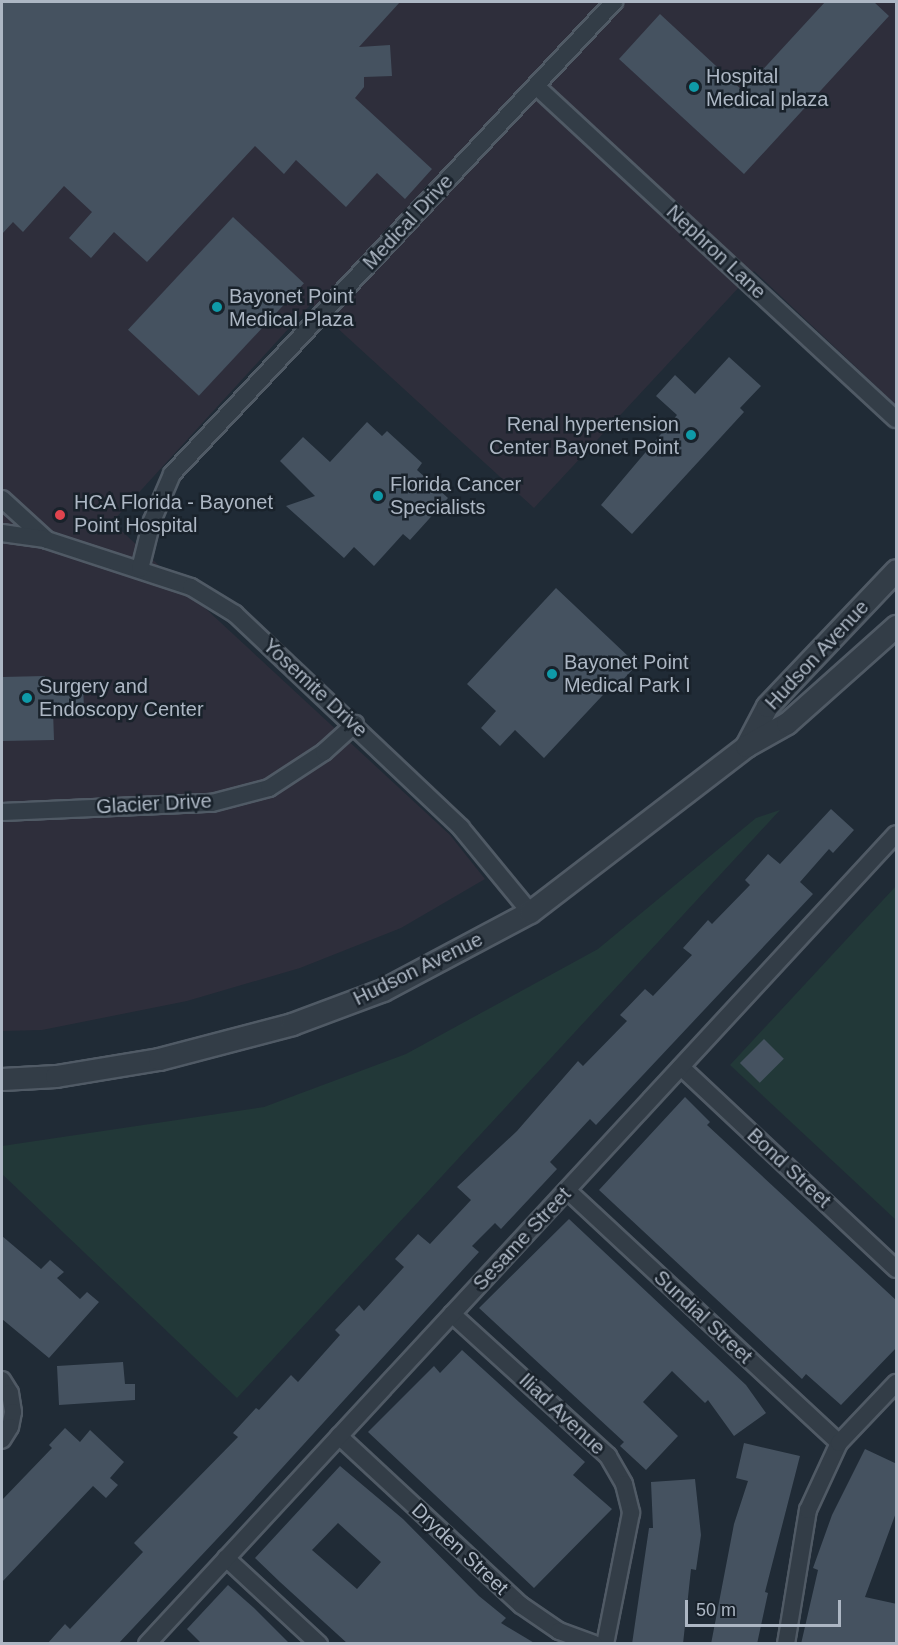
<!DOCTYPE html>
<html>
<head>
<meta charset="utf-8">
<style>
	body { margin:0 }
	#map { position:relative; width:898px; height:1645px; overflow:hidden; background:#202b36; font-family:Arial,sans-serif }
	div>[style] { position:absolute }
	.medical>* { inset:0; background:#2e2e3b }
	.green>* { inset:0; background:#223838 }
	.building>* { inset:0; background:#455260; transform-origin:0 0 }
	.roads { filter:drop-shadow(2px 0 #505a65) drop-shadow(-2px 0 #505a65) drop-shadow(0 2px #505a65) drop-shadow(0 -2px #505a65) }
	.minor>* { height:16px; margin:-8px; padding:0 8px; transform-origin:8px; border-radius:8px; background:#333d47 }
	.tertiary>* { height:21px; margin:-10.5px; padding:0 10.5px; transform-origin:10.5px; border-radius:10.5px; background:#333d47 }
	.dots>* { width:16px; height:16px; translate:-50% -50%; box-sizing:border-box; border:3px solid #19222b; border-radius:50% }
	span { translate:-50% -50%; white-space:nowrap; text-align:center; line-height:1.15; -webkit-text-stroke:5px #19222b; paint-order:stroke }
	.poi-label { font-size:20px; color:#adb7c4 }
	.left { translate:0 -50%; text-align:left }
	.right { translate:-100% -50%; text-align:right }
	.street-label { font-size:20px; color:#adb7c4 }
	.frame { position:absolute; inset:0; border:3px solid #adb7c4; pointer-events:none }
	.scale { position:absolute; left:685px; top:1600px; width:156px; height:27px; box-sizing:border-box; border:3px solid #adb7c4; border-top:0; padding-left:8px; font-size:18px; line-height:21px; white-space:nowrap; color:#adb7c4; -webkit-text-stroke:4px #19222b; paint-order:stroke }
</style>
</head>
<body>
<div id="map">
	<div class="medical">
		<i style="clip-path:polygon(2px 2px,896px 2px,896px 405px,754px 271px,534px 508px,311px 304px,112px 522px,450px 835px,485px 879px,401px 928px,300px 968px,187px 1001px,42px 1030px,2px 1031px)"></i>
	</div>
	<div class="green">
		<i style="clip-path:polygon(780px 810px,237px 1398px,2px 1174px,2px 1146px,264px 1107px,406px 1054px,598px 949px,756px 818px)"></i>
		<i style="clip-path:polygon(896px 886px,896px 1220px,730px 1065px)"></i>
	</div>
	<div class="building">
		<i style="clip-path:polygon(2px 2px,400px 2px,359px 47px,390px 45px,392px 76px,364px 77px,364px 87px,355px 98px,432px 169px,405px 199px,377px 173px,346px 207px,296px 160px,284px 174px,255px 146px,147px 262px,114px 232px,91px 258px,69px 238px,92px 212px,64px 186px,23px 232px,13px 222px,2px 234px)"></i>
		<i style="clip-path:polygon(825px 2px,874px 2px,889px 16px,744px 174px,619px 59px,660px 14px,743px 91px)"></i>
		<i style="left:233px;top:217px;width:97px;height:154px;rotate:43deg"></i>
		<i style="clip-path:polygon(729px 357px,761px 386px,740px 408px,744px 412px,632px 534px,601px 505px,677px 415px,656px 396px,675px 375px,695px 394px)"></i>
		<i style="clip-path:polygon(367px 422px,382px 436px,387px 431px,422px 463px,417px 470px,448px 498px,410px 540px,403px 534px,374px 566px,354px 547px,344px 558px,286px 506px,315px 496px,280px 461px,303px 437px,330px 462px)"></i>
		<i style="clip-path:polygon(556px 588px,630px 658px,627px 661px,634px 668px,619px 684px,616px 681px,544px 758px,515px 730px,500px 746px,481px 728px,496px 711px,467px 684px)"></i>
		<i style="clip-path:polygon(45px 676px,45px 686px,83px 684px,84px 708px,53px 710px,54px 740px,2px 741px,2px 677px)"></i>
		<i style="clip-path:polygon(831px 809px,854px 830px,833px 853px,829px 849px,800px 882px,813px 894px,596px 1125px,590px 1119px,550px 1162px,557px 1169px,501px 1229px,495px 1223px,472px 1246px,479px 1252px,232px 1523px,118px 1644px,47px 1644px,65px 1624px,70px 1629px,143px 1552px,134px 1543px,238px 1437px,233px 1433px,256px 1408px,259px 1410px,291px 1375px,298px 1382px,340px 1335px,335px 1330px,359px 1305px,364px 1311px,404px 1267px,395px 1259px,418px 1234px,430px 1244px,471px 1200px,457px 1187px,517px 1131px,578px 1061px,583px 1066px,627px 1021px,620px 1015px,645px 989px,653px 996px,692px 955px,683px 948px,708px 920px,712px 924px,750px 885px,745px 880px,768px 854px,780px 864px)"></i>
		<i style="left:764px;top:1039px;width:28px;height:34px;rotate:45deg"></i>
		<i style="clip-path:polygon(685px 1097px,710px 1122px,707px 1125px,897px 1301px,897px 1347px,841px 1405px,806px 1374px,802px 1379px,599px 1190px)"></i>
		<i style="clip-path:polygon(569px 1219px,746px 1385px,766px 1413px,734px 1436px,708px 1400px,705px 1403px,672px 1371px,643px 1402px,678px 1436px,646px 1470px,620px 1446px,624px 1442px,479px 1308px)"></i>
		<i style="clip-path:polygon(2px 1236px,41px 1269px,50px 1260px,64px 1272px,57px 1278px,80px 1299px,87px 1292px,99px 1302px,49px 1358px,2px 1319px)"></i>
		<i style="clip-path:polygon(462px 1350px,585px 1462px,573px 1475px,612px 1509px,534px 1588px,368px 1432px,434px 1366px,440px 1373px)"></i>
		<i style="clip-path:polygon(123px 1362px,125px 1384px,135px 1384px,135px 1400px,59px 1405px,57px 1366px)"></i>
		<i style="clip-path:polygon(65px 1428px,80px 1442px,90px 1430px,124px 1462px,110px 1478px,118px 1485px,106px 1498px,93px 1486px,2px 1582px,2px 1500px,52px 1448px,49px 1445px)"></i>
		<i style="clip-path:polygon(744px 1443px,800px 1456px,765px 1592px,768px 1593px,757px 1644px,711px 1644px,734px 1524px,748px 1481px,736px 1478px)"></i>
		<i style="clip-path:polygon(865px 1449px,897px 1464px,897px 1510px,865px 1597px,897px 1604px,897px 1644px,801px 1644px,818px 1570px,813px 1568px,832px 1515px)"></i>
		<i style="clip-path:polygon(evenodd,340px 1466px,403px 1519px,479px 1596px,506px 1618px,501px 1623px,536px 1644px,348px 1644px,280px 1582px,255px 1558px,340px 1466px,338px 1523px,381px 1562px,357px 1589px,312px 1550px,338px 1523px)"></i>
		<i style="clip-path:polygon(695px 1479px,701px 1535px,696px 1570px,691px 1569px,683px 1644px,632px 1644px,649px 1528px,653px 1528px,651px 1482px)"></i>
		<i style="clip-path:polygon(228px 1585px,254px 1608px,290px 1644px,202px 1644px,187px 1629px)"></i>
	</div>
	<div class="roads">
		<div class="minor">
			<i style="left:536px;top:86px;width:490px;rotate:42.8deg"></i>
			<i style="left:2px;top:499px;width:61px;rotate:42.3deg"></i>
			<i style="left:47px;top:540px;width:151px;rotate:18.1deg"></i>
			<i style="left:191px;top:587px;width:52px;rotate:31.5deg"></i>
			<i style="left:235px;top:614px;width:311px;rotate:43.4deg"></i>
			<i style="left:461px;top:828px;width:109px;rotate:50.6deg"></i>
			<i style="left:2px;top:533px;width:42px;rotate:8.1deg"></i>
			<i style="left:140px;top:569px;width:49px;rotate:-76deg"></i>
			<i style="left:152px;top:521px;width:51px;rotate:-66.9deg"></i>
			<i style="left:172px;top:474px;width:647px;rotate:-46.88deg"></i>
			<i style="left:2px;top:812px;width:210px;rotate:-2.5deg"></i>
			<i style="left:212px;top:803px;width:59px;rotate:-14.7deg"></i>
			<i style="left:269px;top:788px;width:66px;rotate:-33.2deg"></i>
			<i style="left:324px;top:752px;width:42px;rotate:-42.1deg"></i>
			<i style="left:681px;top:1067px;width:295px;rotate:43.2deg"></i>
			<i style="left:567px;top:1190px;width:371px;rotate:42.9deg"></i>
			<i style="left:452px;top:1314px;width:211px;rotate:42.3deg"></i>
			<i style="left:608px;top:1456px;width:32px;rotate:60deg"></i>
			<i style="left:624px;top:1484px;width:30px;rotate:76deg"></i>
			<i style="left:631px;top:1513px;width:134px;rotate:101.2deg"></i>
			<i style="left:2px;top:1380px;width:15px;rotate:58deg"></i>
			<i style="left:10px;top:1393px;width:19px;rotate:81deg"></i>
			<i style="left:13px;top:1412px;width:15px;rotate:101deg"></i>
			<i style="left:10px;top:1427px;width:15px;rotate:122deg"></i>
			<i style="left:339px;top:1436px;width:248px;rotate:42.9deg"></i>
			<i style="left:521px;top:1605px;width:46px;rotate:34.4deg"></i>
			<i style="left:559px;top:1631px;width:37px;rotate:20deg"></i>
			<i style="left:226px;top:1558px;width:127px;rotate:42.8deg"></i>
			<i style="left:147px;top:1644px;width:1103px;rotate:-47.24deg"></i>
			<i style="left:786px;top:1644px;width:136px;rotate:-80.7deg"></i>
			<i style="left:808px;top:1510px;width:74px;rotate:-65.2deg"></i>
			<i style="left:839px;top:1443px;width:83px;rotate:-46.5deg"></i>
		</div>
		<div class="tertiary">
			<i style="left:746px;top:746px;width:45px;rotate:-62.3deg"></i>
			<i style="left:767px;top:706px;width:187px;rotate:-46.5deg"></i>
			<i style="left:2px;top:1079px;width:54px;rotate:-3.2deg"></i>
			<i style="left:56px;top:1076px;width:104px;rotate:-9.4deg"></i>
			<i style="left:159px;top:1059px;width:138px;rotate:-14.7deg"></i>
			<i style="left:292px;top:1024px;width:97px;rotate:-20.5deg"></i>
			<i style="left:383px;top:990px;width:166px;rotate:-28deg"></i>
			<i style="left:530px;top:912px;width:272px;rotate:-37.5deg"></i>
			<i style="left:746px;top:746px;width:47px;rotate:-29.3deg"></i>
			<i style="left:787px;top:723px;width:146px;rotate:-41.7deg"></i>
		</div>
	</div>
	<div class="dots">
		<i style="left:694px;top:87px;background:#0f9aa8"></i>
		<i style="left:217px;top:307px;background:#0f9aa8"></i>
		<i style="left:691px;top:435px;background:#0f9aa8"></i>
		<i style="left:378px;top:496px;background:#0f9aa8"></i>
		<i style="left:60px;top:515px;background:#e0444e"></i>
		<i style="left:552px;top:674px;background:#0f9aa8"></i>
		<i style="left:27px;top:698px;background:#0f9aa8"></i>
	</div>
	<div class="poi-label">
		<span class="left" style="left:706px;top:88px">Hospital<br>Medical plaza</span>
		<span class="left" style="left:229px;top:308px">Bayonet Point<br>Medical Plaza</span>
		<span class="right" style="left:679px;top:436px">Renal hypertension<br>Center Bayonet Point</span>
		<span class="left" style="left:390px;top:496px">Florida Cancer<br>Specialists</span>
		<span class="left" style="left:74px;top:514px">HCA Florida - Bayonet<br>Point Hospital</span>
		<span class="left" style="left:564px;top:674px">Bayonet Point<br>Medical Park I</span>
		<span class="left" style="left:39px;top:698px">Surgery and<br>Endoscopy Center</span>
	</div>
	<div class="street-label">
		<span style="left:408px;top:222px;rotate:-47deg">Medical Drive</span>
		<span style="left:716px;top:252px;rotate:43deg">Nephron Lane</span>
		<span style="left:817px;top:655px;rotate:-47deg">Hudson Avenue</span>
		<span style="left:315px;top:688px;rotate:43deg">Yosemite Drive</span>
		<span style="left:154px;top:804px;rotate:-3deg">Glacier Drive</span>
		<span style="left:418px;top:969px;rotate:-26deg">Hudson Avenue</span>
		<span style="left:789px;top:1168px;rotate:43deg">Bond Street</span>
		<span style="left:522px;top:1239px;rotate:-47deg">Sesame Street</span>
		<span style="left:703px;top:1317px;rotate:43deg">Sundial Street</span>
		<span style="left:562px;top:1414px;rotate:43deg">Iliad Avenue</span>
		<span style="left:460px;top:1549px;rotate:43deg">Dryden Street</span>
	</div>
	<div class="frame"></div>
	<div class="scale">50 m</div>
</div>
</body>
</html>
